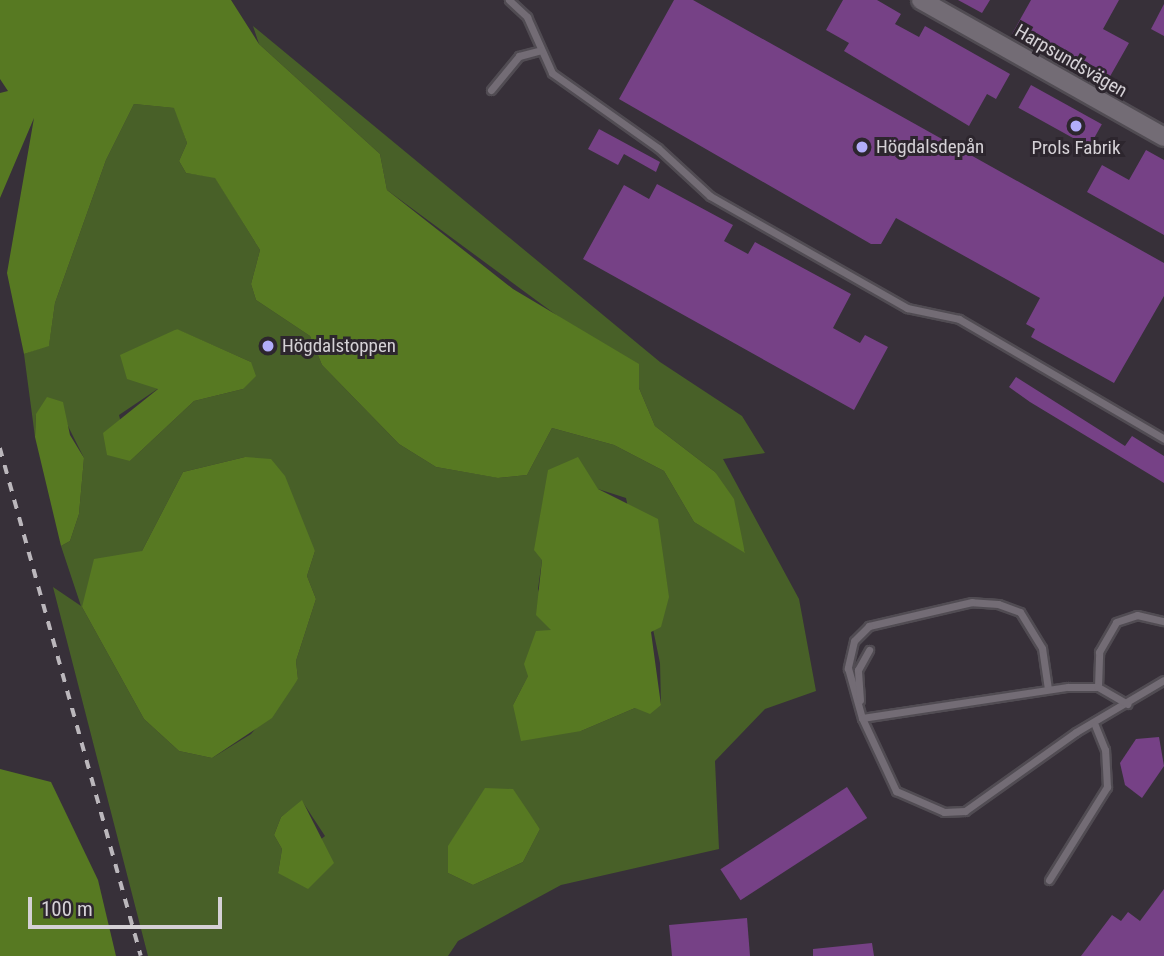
<!DOCTYPE html>
<html>
<head>
<meta charset="utf-8">
<style>
	body { margin:0 }
	#map { position:relative; width:1164px; height:956px; overflow:hidden; background:#373039; font-family:"Roboto Condensed",sans-serif }
	div>[style] { position:absolute }
	.green>* { inset:0; background:#486028 }
	.forest>* { inset:0; background:#577922 }
	.building>* { inset:0; background:#764186; transform-origin:0 0 }
	.roads { filter:drop-shadow(2px 0 #514c53) drop-shadow(-2px 0 #514c53) drop-shadow(0 2px #514c53) drop-shadow(0 -2px #514c53) }
	.service>* { height:7px; margin:-3.5px; padding:0 3.5px; transform-origin:3.5px; border-radius:3.5px; background:#736c75 }
	.tertiary>* { height:18px; margin:-9px; padding:0 9px; transform-origin:9px; border-radius:9px; background:#736c75 }
	.rail>* { height:3.5px; margin-top:-1.75px; transform-origin:0; background:repeating-linear-gradient(90deg,#bbb7bc 0 9px,transparent 0 18px) }
	.dots>* { width:19px; height:19px; translate:-50% -50%; box-sizing:border-box; border:4px solid #2d262e; border-radius:50% }
	span { translate:-50% -50%; white-space:nowrap; text-align:center; line-height:1.15; -webkit-text-stroke:6px #2d262e; paint-order:stroke }
	.street-label { font-size:19px; color:#d5d1d6 }
	.poi-label { font-size:19px; color:#d5d1d6 }
	.left { translate:0 -50%; text-align:left }
	.scale { position:absolute; left:28px; top:897px; width:194px; height:32px; box-sizing:border-box; border:4px solid #d5d1d6; border-top:0; padding-left:9px; font-size:21px; line-height:24px; white-space:nowrap; color:#d5d1d6; -webkit-text-stroke:5px #2d262e; paint-order:stroke }
</style>
</head>
<body>
<div id="map">
	<div class="green">
		<i style="clip-path:polygon(evenodd,253px 26px,660px 362px,742px 416px,765px 453px,723px 459px,799px 599px,816px 691px,765px 709px,715px 761px,719px 849px,561px 885px,458px 941px,448px 956px,148px 956px,53px 587px,81px 606px,61px 546px,70px 541px,79px 514px,84px 458px,63px 416px,36px 414px,35px 437px,24px 354px,49px 345px,55px 303px,106px 160px,134px 104px,175px 108px,187px 143px,179px 161px,186px 173px,215px 177px,260px 250px,251px 284px,256px 300px,310px 336px,322px 365px,399px 444px,436px 467px,499px 478px,527px 475px,552px 428px,614px 445px,664px 471px,694px 522px,745px 552px,715px 472px,655px 426px,639px 388px,563px 320px,387px 190px,380px 154px,259px 44px,253px 26px,176px 329px,251px 362px,243px 389px,194px 401px,130px 461px,119px 415px,159px 388px,176px 329px,253px 26px,245px 457px,315px 551px,307px 576px,316px 599px,296px 661px,298px 679px,251px 734px,212px 758px,179px 751px,144px 719px,82px 607px,142px 551px,183px 472px,245px 457px,253px 26px,598px 489px,626px 498px,660px 663px,661px 705px,635px 708px,581px 731px,513px 705px,552px 630px,538px 589px,542px 560px,598px 489px,253px 26px,302px 801px,325px 836px,278px 873px,282px 849px,274px 835px,281px 817px,302px 801px,253px 26px,530px 815px,540px 829px,523px 862px,473px 885px,448px 873px,449px 846px,461px 831px,530px 815px)"></i>
	</div>
	<div class="forest">
		<i style="clip-path:polygon(0 0,231px 0,259px 44px,380px 154px,387px 190px,513px 289px,639px 364px,639px 388px,655px 426px,715px 472px,734px 499px,745px 553px,694px 522px,664px 471px,614px 445px,552px 428px,527px 475px,498px 478px,436px 467px,399px 444px,322px 365px,310px 336px,256px 300px,251px 284px,260px 250px,215px 178px,186px 173px,179px 161px,187px 143px,174px 108px,134px 104px,106px 160px,55px 303px,49px 346px,24px 354px,7px 273px,34px 118px,0 198px,0 93px,8px 91px,0 79px)"></i>
		<i style="clip-path:polygon(177px 329px,251px 362px,256px 376px,243px 389px,194px 401px,130px 461px,107px 455px,103px 433px,158px 389px,127px 379px,120px 355px)"></i>
		<i style="clip-path:polygon(47px 397px,63px 402px,70px 435px,84px 458px,79px 514px,70px 541px,61px 546px,35px 437px,36px 414px)"></i>
		<i style="clip-path:polygon(245px 457px,271px 459px,285px 476px,315px 551px,307px 576px,316px 599px,296px 661px,298px 679px,272px 718px,212px 758px,179px 751px,144px 719px,82px 607px,94px 559px,142px 551px,183px 472px)"></i>
		<i style="clip-path:polygon(578px 457px,598px 489px,658px 519px,669px 597px,661px 627px,651px 632px,661px 705px,650px 714px,635px 708px,581px 731px,521px 741px,513px 705px,528px 676px,524px 664px,536px 631px,551px 630px,536px 615px,542px 560px,534px 550px,548px 470px)"></i>
		<i style="clip-path:polygon(0 769px,51px 782px,98px 880px,116px 956px,0 956px)"></i>
		<i style="clip-path:polygon(485px 788px,513px 789px,540px 829px,523px 862px,473px 885px,448px 873px,448px 846px)"></i>
		<i style="clip-path:polygon(302px 800px,334px 863px,308px 889px,278px 873px,282px 849px,274px 835px,281px 817px)"></i>
	</div>
	<div class="building">
		<i style="clip-path:polygon(674px 0,693px 0,1164px 263px,1164px 296px,1114px 383px,1031px 337px,1035px 329px,1026px 324px,1040px 298px,896px 218px,881px 244px,871px 244px,619px 99px)"></i>
		<i style="clip-path:polygon(843px 0,877px 0,901px 14px,895px 24px,919px 37px,925px 26px,1010px 74px,996px 99px,987px 94px,969px 126px,844px 51px,849px 43px,826px 30px)"></i>
		<i style="clip-path:polygon(958px 0,990px 0,982px 13px)"></i>
		<i style="clip-path:polygon(1031px 0,1119px 0,1103px 29px,1129px 43px,1104px 87px,1012px 34px)"></i>
		<i style="clip-path:polygon(1164px 4px,1164px 36px,1151px 29px)"></i>
		<i style="left:1031px;top:85px;width:81px;height:26px;rotate:29deg"></i>
		<i style="clip-path:polygon(599px 129px,660px 162px,656px 172px,624px 154px,618px 165px,588px 149px)"></i>
		<i style="clip-path:polygon(1146px 150px,1164px 160px,1164px 235px,1087px 192px,1102px 165px,1129px 180px)"></i>
		<i style="clip-path:polygon(657px 184px,733px 225px,724px 241px,748px 254px,755px 242px,851px 294px,833px 328px,860px 343px,865px 335px,888px 347px,854px 410px,583px 259px,624px 185px,649px 199px)"></i>
		<i style="clip-path:polygon(1016px 377px,1125px 446px,1132px 436px,1164px 456px,1164px 483px,1030px 402px,1009px 387px)"></i>
		<i style="clip-path:polygon(1159px 737px,1164px 766px,1142px 798px,1125px 785px,1120px 763px,1136px 739px)"></i>
		<i style="left:847px;top:787px;width:37px;height:151px;rotate:57deg"></i>
		<i style="clip-path:polygon(1164px 889px,1164px 956px,1081px 956px,1112px 915px,1121px 921px,1128px 912px,1140px 921px)"></i>
		<i style="clip-path:polygon(747px 918px,750px 956px,672px 956px,669px 925px)"></i>
		<i style="clip-path:polygon(872px 943px,874px 956px,813px 956px,813px 949px)"></i>
	</div>
	<div class="roads">
		<div class="service">
			<i style="left:509px;top:0;width:25px;rotate:43deg"></i>
			<i style="left:527px;top:17px;width:61px;rotate:65.9deg"></i>
			<i style="left:552px;top:73px;width:130px;rotate:35.3deg"></i>
			<i style="left:658px;top:148px;width:71px;rotate:42.7deg"></i>
			<i style="left:710px;top:196px;width:227px;rotate:29.6deg"></i>
			<i style="left:907px;top:308px;width:53px;rotate:11.9deg"></i>
			<i style="left:959px;top:319px;width:238px;rotate:30.3deg"></i>
			<i style="left:491px;top:90px;width:44px;rotate:-50.5deg"></i>
			<i style="left:519px;top:56px;width:23px;rotate:-15deg"></i>
			<i style="left:1098px;top:687px;width:35px;rotate:-88deg"></i>
			<i style="left:1099px;top:652px;width:34px;rotate:-60deg"></i>
			<i style="left:1116px;top:622px;width:22px;rotate:-18deg"></i>
			<i style="left:1137px;top:615px;width:28px;rotate:13deg"></i>
			<i style="left:1048px;top:689px;width:41px;rotate:-98.3deg"></i>
			<i style="left:1042px;top:648px;width:42px;rotate:-121.4deg"></i>
			<i style="left:1020px;top:612px;width:23px;rotate:-160deg"></i>
			<i style="left:998px;top:604px;width:26px;rotate:-176deg"></i>
			<i style="left:972px;top:602px;width:106px;rotate:166.9deg"></i>
			<i style="left:869px;top:626px;width:21px;rotate:135deg"></i>
			<i style="left:854px;top:641px;width:28px;rotate:103deg"></i>
			<i style="left:848px;top:668px;width:52px;rotate:74.4deg"></i>
			<i style="left:862px;top:718px;width:81px;rotate:65deg"></i>
			<i style="left:896px;top:791px;width:52px;rotate:23.6deg"></i>
			<i style="left:944px;top:812px;width:21px;rotate:-3deg"></i>
			<i style="left:965px;top:811px;width:136px;rotate:-35.4deg"></i>
			<i style="left:1076px;top:732px;width:102px;rotate:-30.6deg"></i>
			<i style="left:860px;top:700px;width:30px;rotate:-94deg"></i>
			<i style="left:858px;top:670px;width:23px;rotate:-61deg"></i>
			<i style="left:862px;top:718px;width:208px;rotate:-8.6deg"></i>
			<i style="left:1068px;top:687px;width:30px"></i>
			<i style="left:1098px;top:687px;width:34px;rotate:30deg"></i>
			<i style="left:1049px;top:880px;width:110px;rotate:-58.1deg"></i>
			<i style="left:1107px;top:787px;width:37px;rotate:-93deg"></i>
			<i style="left:1105px;top:750px;width:27px;rotate:-112deg"></i>
		</div>
		<div class="tertiary">
			<i style="left:921px;top:0;width:279px;rotate:29.4deg"></i>
		</div>
	</div>
	<div class="rail">
		<i style="left:0;top:448px;width:527px;rotate:74.49deg"></i>
	</div>
	<div class="dots">
		<i style="left:1076px;top:126px;background:#b2adfa"></i>
		<i style="left:862px;top:147px;background:#b2adfa"></i>
		<i style="left:268px;top:346px;background:#b2adfa"></i>
	</div>
	<div class="street-label">
		<span style="left:1071px;top:61px;rotate:30deg">Harpsundsvägen</span>
	</div>
	<div class="poi-label">
		<span class="left" style="left:876px;top:147px">Högdalsdepån</span>
		<span style="left:1076px;top:148px">Prols Fabrik</span>
		<span class="left" style="left:282px;top:346px">Högdalstoppen</span>
	</div>
	<div class="scale">100 m</div>
</div>
</body>
</html>
